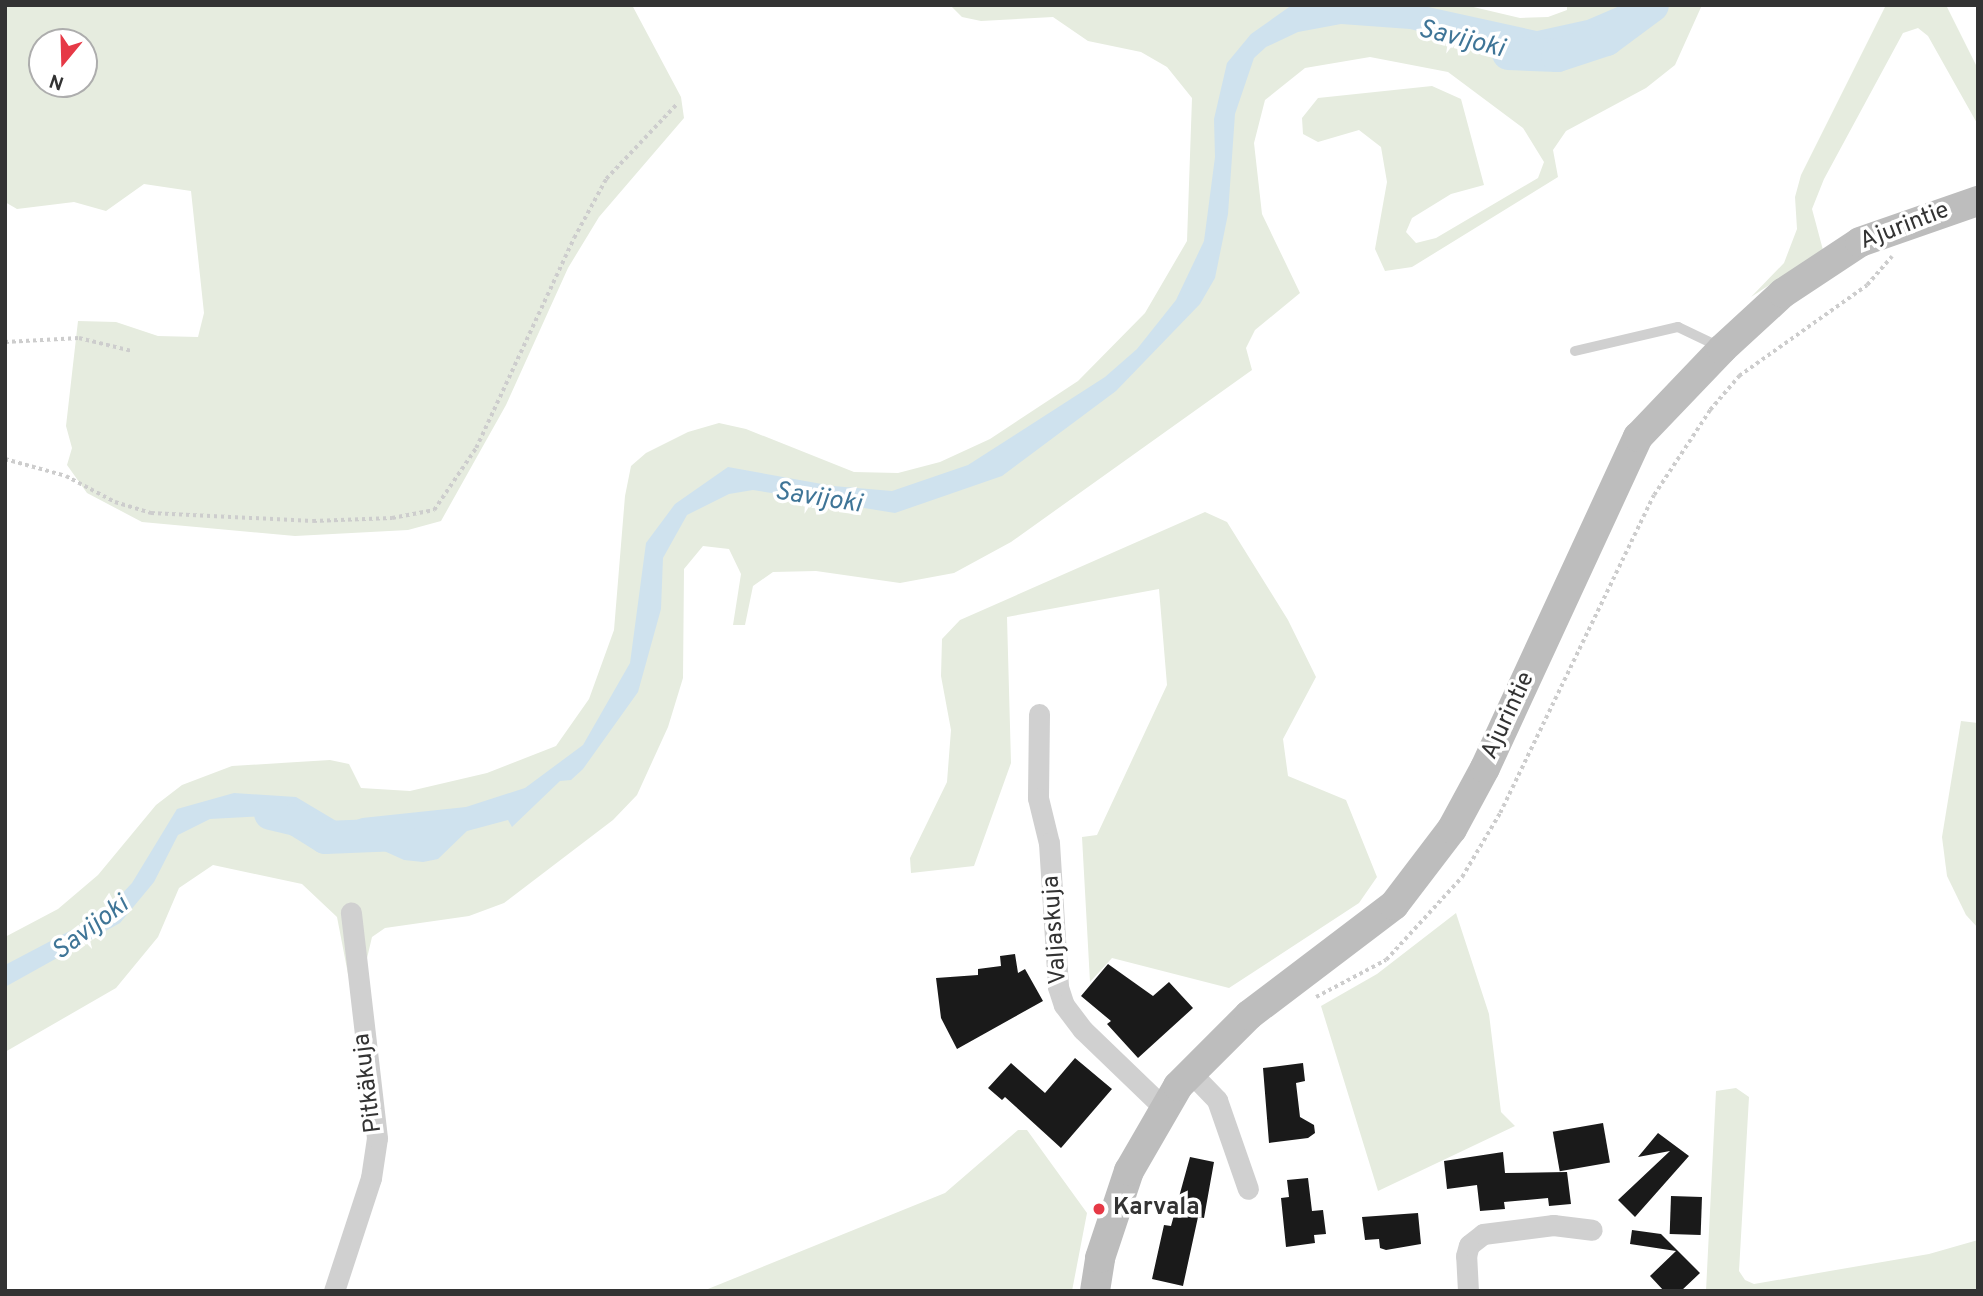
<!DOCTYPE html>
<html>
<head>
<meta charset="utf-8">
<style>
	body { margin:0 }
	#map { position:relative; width:1983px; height:1296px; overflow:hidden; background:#fff; font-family:Overpass,sans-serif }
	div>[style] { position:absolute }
	.green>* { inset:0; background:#e6ecdf }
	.water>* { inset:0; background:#cfe2ee }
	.river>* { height:33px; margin:-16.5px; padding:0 16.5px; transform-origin:16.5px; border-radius:16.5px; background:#cfe2ee }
	.building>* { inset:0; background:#1a1a1a; transform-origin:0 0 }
	.path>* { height:3.5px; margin-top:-1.75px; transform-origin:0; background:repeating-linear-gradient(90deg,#cdcdcd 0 3.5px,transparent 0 7px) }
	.lane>* { height:10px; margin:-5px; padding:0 5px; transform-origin:5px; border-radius:5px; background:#d0d0d0 }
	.street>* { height:21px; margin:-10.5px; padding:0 10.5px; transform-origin:10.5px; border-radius:10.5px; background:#d0d0d0 }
	.secondary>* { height:30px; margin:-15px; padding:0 15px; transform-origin:15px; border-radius:15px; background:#bdbdbd }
	.dots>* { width:19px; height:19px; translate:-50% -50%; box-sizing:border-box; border:4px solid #fff; border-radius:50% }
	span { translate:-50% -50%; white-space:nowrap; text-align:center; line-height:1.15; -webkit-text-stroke:7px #fff; paint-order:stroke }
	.street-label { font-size:24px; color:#333 }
	.poi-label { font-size:24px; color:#333; font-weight:700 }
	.left { translate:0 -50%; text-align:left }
	.water-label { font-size:26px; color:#3f7597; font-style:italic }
	.frame { position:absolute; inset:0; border:7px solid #333; pointer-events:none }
	.north { position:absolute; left:28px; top:28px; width:70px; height:70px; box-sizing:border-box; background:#fff; border:2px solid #adadad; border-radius:50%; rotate:199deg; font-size:19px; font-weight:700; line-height:28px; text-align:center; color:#333 }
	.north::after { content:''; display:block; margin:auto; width:24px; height:32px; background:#e63946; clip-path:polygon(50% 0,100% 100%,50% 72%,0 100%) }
</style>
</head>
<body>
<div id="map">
	<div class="green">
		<i style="clip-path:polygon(evenodd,5px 5px,632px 5px,681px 97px,684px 118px,599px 217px,568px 268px,506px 405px,441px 521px,408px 530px,295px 536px,142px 522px,87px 493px,67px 465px,72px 448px,66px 426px,78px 321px,116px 322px,158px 336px,198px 337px,204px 313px,191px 191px,144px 184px,106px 211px,74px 202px,17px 209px,5px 202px,5px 5px,42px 42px,84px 42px,84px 84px,42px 84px,42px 42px)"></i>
		<i style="clip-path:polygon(950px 5px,1465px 5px,1520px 18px,1548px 17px,1567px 10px,1567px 5px,1702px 5px,1675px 65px,1646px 88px,1566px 131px,1553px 150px,1558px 177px,1412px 267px,1385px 271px,1375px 249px,1387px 182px,1381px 147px,1359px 130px,1318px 142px,1303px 134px,1302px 118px,1318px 98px,1432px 86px,1461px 99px,1484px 185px,1451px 194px,1412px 218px,1406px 232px,1416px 243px,1436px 238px,1538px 178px,1544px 162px,1523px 128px,1448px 72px,1370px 57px,1305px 68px,1265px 100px,1254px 143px,1262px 214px,1300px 293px,1255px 330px,1246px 348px,1252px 370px,1011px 542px,954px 573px,900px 583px,816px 571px,773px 572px,753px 586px,745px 625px,733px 625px,741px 574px,729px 549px,703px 546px,684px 569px,683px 678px,668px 727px,637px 795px,613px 820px,504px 903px,469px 916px,385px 928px,372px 937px,364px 971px,348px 974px,337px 917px,302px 884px,213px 865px,179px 888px,158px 937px,116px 988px,5px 1052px,5px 937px,58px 909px,98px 875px,156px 805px,182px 785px,232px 766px,330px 760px,349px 764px,361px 788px,410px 791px,487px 773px,556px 746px,589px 699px,614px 630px,625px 496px,631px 466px,646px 453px,688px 432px,719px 423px,746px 429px,854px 472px,898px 473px,940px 462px,990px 439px,1078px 381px,1145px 313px,1187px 241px,1192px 98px,1167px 67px,1141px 52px,1088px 41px,1053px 17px,981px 21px,962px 17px)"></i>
		<i style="clip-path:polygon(1886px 5px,1946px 5px,1978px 69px,1978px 125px,1928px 36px,1918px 28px,1903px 33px,1824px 179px,1812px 209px,1823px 250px,1751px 297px,1784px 263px,1797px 229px,1795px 197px,1801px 175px)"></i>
		<i style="clip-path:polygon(1205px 512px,1227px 522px,1288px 620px,1316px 677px,1283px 739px,1288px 776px,1346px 800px,1377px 877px,1359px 903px,1229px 988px,1112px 958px,1090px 982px,1082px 837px,1097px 835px,1167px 685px,1159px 589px,1007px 617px,1011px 763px,974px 866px,911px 873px,910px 858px,947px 782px,951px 730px,941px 676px,942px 639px,960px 620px)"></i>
		<i style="clip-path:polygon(1961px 721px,1978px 723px,1978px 928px,1966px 915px,1947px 876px,1942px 837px)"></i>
		<i style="clip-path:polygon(1456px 913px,1489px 1014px,1501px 1112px,1515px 1126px,1378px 1191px,1321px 1006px,1377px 974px)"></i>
		<i style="clip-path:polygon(1736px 1088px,1749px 1097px,1739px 1271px,1745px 1280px,1754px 1284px,1929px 1254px,1978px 1240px,1978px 1291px,1706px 1291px,1716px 1091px)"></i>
		<i style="clip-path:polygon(1018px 1130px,1027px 1130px,1087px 1213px,1072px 1291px,703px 1291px,945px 1193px)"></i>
	</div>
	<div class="water">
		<i style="clip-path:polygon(1292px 5px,1419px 5px,1537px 31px,1587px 20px,1622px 5px,1662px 5px,1632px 27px,1549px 55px,1506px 53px,1410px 29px,1341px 24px,1298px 32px,1266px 47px,1254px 58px,1235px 114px,1228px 214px,1215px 278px,1200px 304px,1116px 391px,1002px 476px,895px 513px,753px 490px,729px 494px,687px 515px,663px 558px,661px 609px,638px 692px,583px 769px,571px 780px,560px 781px,512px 827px,508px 820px,467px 831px,438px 859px,423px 862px,404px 860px,353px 837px,268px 816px,210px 819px,178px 835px,154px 882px,120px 923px,5px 987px,5px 965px,81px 925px,116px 900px,132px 883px,177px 809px,234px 793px,296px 797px,343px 825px,362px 818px,466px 807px,525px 788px,583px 745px,630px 663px,646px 543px,675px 504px,728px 467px,833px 486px,892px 491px,968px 465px,1105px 377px,1137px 349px,1176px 300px,1204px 241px,1215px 157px,1214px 119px,1227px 63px,1251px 34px)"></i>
	</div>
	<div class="river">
		<i style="left:1508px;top:53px;width:49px;rotate:2.3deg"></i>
		<i style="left:1557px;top:55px;width:52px;rotate:-18.1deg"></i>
		<i style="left:1606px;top:39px;width:57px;rotate:-36.5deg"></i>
		<i style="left:270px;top:813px;width:27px;rotate:13deg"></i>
		<i style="left:296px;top:819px;width:34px;rotate:32deg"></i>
		<i style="left:325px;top:837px;width:74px;rotate:-2.3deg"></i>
	</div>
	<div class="building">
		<i style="clip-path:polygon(1015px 954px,1018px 973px,1025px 969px,1043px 1001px,957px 1049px,941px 1018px,936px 978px,978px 975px,978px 969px,1001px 966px,1000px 956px)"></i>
		<i style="clip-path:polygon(1108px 964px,1153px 996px,1169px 982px,1193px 1008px,1138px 1058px,1107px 1024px,1111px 1021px,1081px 996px)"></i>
		<i style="clip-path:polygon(1075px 1058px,1112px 1089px,1061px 1148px,1005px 1097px,1002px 1100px,988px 1088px,1011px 1063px,1045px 1093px)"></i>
		<i style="clip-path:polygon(1303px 1063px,1305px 1081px,1296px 1083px,1300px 1117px,1314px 1125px,1315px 1133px,1308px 1138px,1269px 1143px,1263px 1068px)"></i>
		<i style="left:1603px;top:1123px;width:40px;height:51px;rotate:80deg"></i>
		<i style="clip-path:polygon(1658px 1133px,1689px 1156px,1635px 1217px,1618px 1200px,1670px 1151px,1638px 1157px)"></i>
		<i style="clip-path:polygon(1503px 1152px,1505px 1173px,1567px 1172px,1571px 1204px,1549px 1206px,1548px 1198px,1504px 1202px,1505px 1209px,1480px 1211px,1477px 1185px,1447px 1189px,1444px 1161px)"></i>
		<i style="clip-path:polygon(1190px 1157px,1214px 1162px,1204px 1218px,1198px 1217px,1183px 1286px,1152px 1279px,1164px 1225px,1171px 1226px)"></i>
		<i style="clip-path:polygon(1308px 1178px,1312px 1211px,1323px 1210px,1326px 1234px,1314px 1235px,1315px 1243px,1286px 1247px,1281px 1198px,1289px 1197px,1287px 1180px)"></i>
		<i style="left:1671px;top:1196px;width:31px;height:38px;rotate:2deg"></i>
		<i style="clip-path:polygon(1418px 1213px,1421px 1244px,1386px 1250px,1380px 1248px,1379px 1239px,1365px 1240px,1362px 1217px)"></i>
		<i style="clip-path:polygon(1632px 1230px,1661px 1234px,1700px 1273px,1681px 1291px,1664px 1291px,1650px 1276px,1676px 1251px,1630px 1244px)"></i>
	</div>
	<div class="path">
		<i style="left:5px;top:342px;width:74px;rotate:-3.1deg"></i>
		<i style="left:79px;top:338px;width:55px;rotate:13.8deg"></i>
		<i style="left:5px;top:459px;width:63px;rotate:15.6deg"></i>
		<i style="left:66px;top:476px;width:55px;rotate:28deg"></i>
		<i style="left:115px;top:502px;width:38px;rotate:17deg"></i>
		<i style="left:151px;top:513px;width:162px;rotate:2.8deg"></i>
		<i style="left:313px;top:521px;width:79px;rotate:-2.2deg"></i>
		<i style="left:392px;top:518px;width:43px;rotate:-10.8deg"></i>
		<i style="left:434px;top:510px;width:75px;rotate:-55.9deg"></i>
		<i style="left:476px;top:448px;width:232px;rotate:-65deg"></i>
		<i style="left:574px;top:238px;width:67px;rotate:-61.5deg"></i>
		<i style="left:606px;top:179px;width:103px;rotate:-46.6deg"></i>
		<i style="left:1316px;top:997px;width:79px;rotate:-27.9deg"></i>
		<i style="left:1386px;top:960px;width:113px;rotate:-47.5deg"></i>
		<i style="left:1462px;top:877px;width:74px;rotate:-59.3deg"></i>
		<i style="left:1500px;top:813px;width:353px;rotate:-64.2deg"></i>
		<i style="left:1654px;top:495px;width:102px;rotate:-56.6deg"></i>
		<i style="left:1710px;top:410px;width:45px;rotate:-49.5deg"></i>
		<i style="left:1739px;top:376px;width:157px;rotate:-35.4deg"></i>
		<i style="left:1867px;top:285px;width:38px;rotate:-49deg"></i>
	</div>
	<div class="lane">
		<i style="left:1575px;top:351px;width:106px;rotate:-13.1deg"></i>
		<i style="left:1678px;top:327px;width:47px;rotate:25.5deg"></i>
	</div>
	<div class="street">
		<i style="left:1039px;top:714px;width:84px;rotate:90.7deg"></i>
		<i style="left:1038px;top:798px;width:46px;rotate:76.3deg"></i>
		<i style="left:1049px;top:843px;width:144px;rotate:86.4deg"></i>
		<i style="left:1058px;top:987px;width:19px;rotate:72deg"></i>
		<i style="left:1064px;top:1005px;width:31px;rotate:53deg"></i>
		<i style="left:1083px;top:1030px;width:111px;rotate:43.9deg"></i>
		<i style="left:1190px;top:1072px;width:39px;rotate:46deg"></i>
		<i style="left:1217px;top:1100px;width:94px;rotate:70.8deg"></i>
		<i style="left:334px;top:1291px;width:119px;rotate:-71.9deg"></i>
		<i style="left:371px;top:1178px;width:40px;rotate:-81.5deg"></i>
		<i style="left:377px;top:1138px;width:227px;rotate:-96.6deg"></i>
		<i style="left:1468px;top:1291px;width:35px;rotate:-93deg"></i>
		<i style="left:1466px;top:1256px;width:11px;rotate:-75deg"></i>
		<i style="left:1469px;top:1245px;width:18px;rotate:-38deg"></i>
		<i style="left:1483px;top:1234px;width:71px;rotate:-7.3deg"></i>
		<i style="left:1553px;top:1225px;width:39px;rotate:7deg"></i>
	</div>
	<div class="secondary">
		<i style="left:1095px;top:1291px;width:33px;rotate:-81deg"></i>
		<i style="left:1100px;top:1258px;width:92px;rotate:-71.6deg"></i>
		<i style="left:1129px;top:1171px;width:98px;rotate:-60deg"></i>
		<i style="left:1178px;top:1086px;width:100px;rotate:-45deg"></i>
		<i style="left:1249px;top:1015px;width:182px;rotate:-37.2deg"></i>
		<i style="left:1394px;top:905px;width:96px;rotate:-52.7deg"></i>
		<i style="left:1452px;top:829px;width:69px;rotate:-61.6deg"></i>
		<i style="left:1485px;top:768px;width:365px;rotate:-65.2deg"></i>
		<i style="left:1638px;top:437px;width:122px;rotate:-46.3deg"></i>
		<i style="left:1722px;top:349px;width:83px;rotate:-42.6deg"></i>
		<i style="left:1783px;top:293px;width:92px;rotate:-33.5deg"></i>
		<i style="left:1860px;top:242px;width:125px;rotate:-19.2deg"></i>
	</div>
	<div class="dots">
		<i style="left:1099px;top:1209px;background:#e63946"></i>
	</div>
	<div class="street-label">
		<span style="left:1905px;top:227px;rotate:-21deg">Ajurintie</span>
		<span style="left:1509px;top:716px;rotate:-65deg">Ajurintie</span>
		<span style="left:1056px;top:930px;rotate:-94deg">Valjaskuja</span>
		<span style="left:369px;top:1083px;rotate:-97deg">Pitkäkuja</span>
	</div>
	<div class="poi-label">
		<span class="left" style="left:1113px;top:1209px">Karvala</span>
	</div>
	<div class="water-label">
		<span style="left:1461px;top:40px;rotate:14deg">Savijoki</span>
		<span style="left:818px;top:499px;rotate:9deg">Savijoki</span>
		<span style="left:91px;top:929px;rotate:-37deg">Savijoki</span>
	</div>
	<div class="frame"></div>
	<div class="north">N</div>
</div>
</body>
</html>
